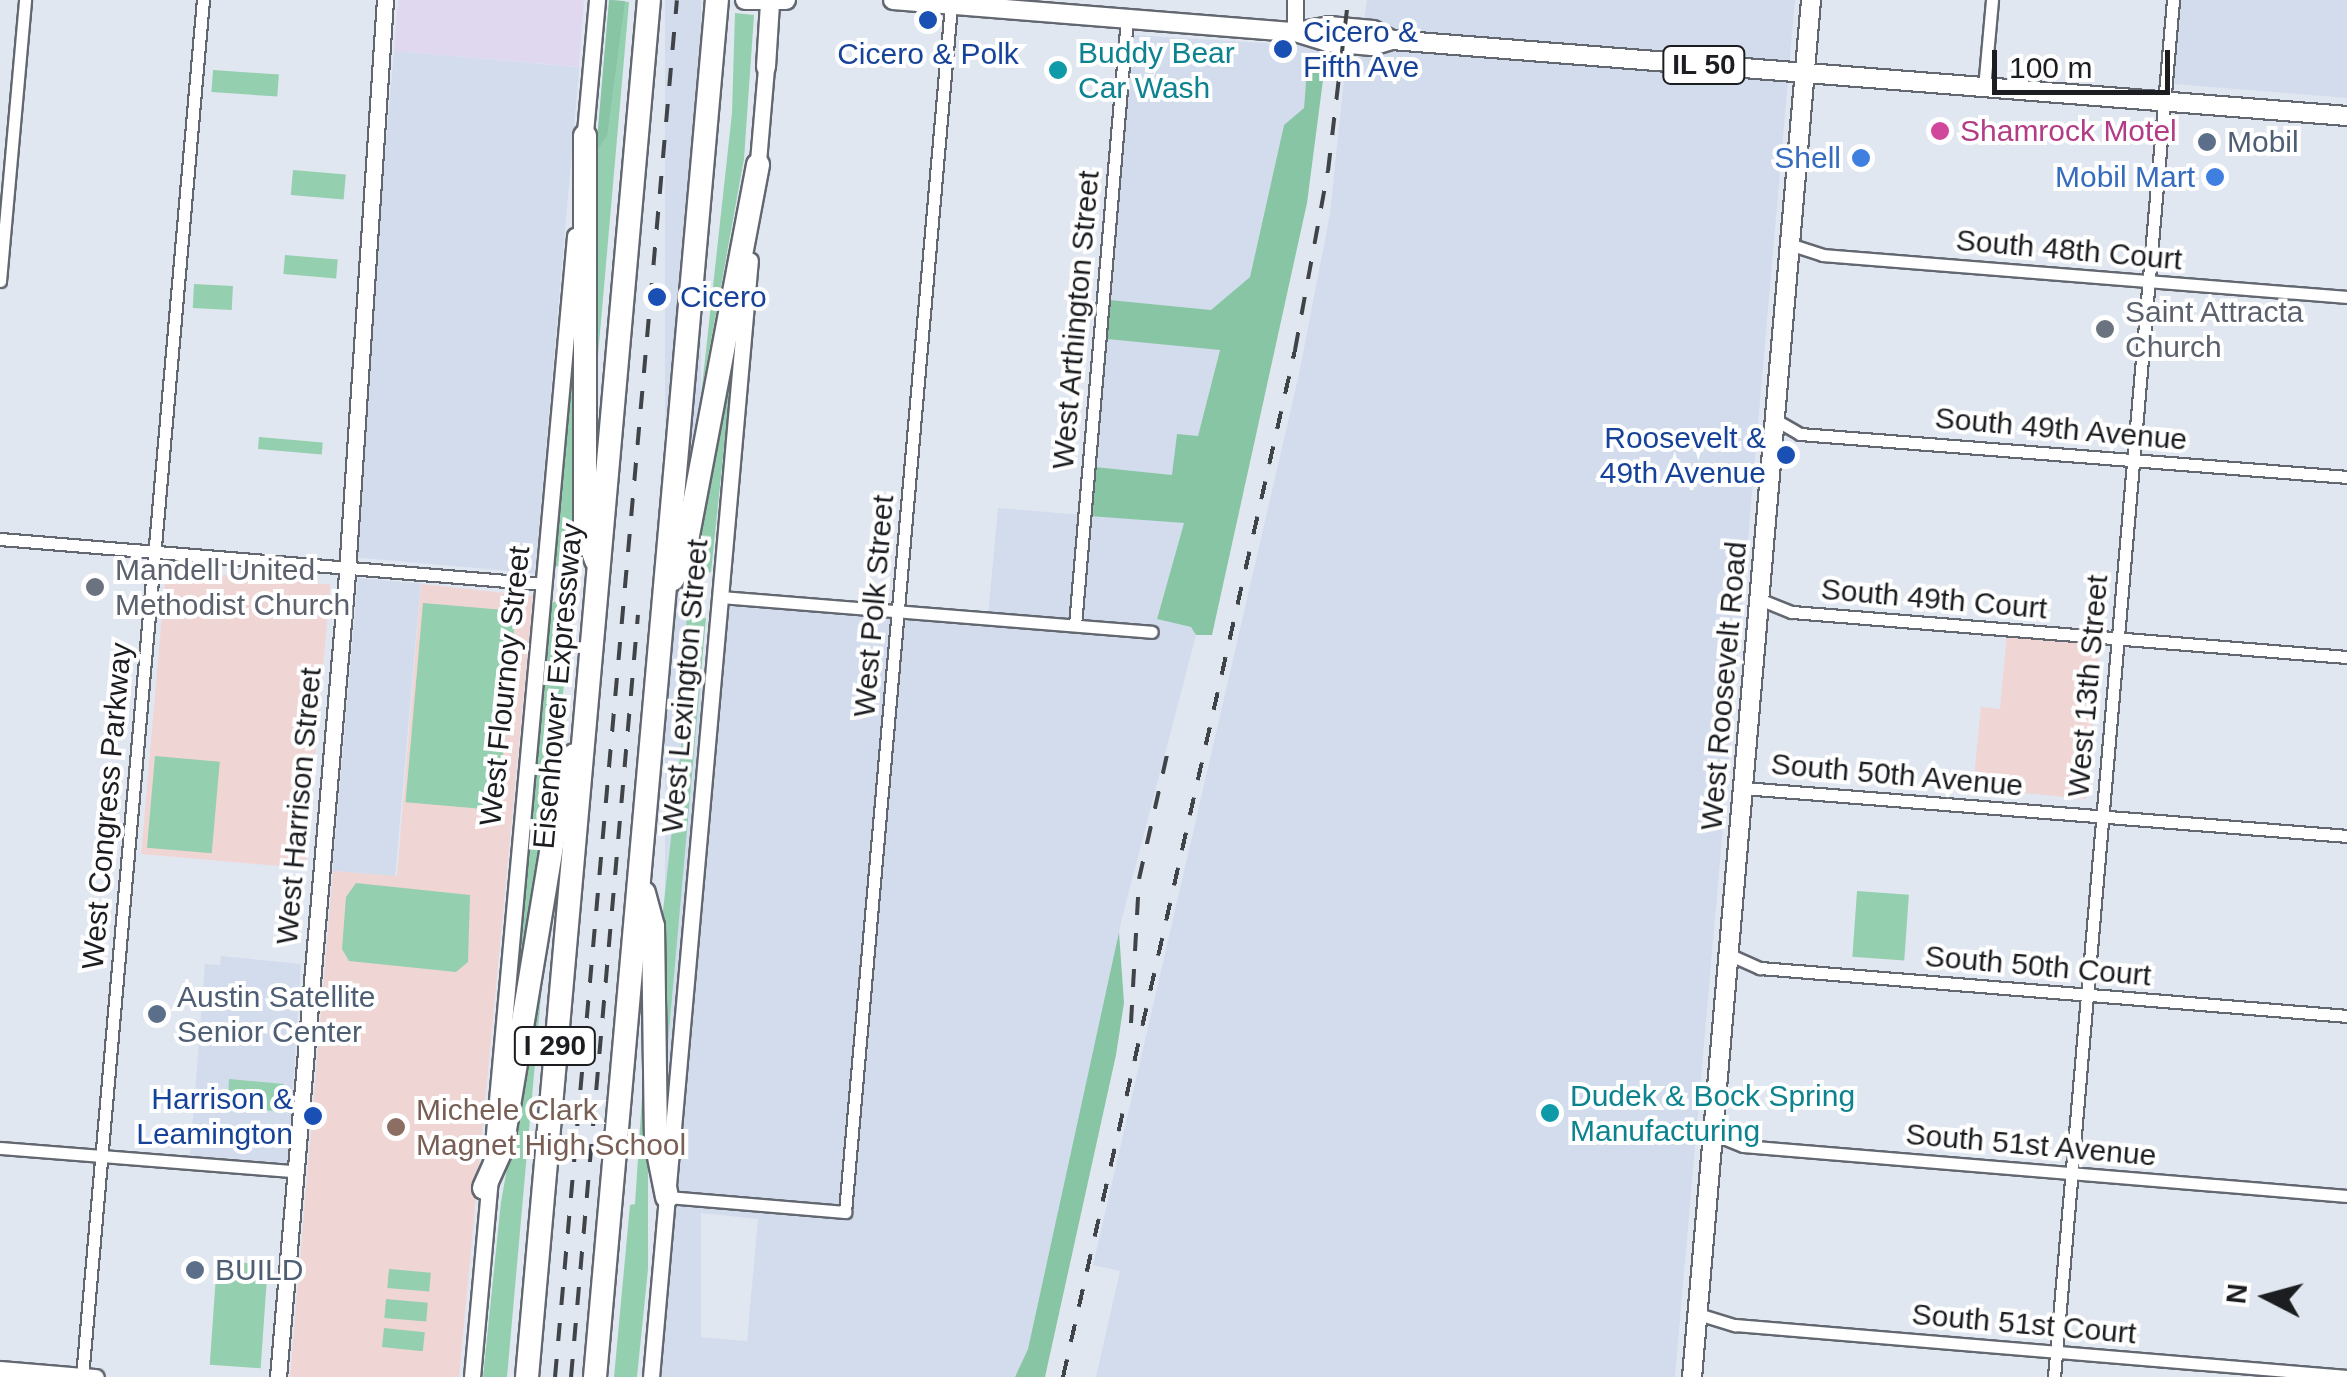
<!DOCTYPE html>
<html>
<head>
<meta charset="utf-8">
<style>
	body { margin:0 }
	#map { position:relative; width:2347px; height:1377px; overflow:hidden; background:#e1e7f1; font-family:Arial,sans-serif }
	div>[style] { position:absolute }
	.commercial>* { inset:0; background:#e0d8ee }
	.built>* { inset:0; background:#d3dced; transform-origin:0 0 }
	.education>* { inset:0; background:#f0d5d5; transform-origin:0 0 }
	.green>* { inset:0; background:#94cfaf; transform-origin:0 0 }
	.forest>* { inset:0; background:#88c5a5 }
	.roads { filter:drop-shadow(2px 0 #626770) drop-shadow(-2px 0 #626770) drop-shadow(0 2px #626770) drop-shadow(0 -2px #626770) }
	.minor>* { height:11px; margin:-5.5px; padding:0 5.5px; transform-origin:5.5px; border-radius:5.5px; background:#fff }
	.tertiary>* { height:15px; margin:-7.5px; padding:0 7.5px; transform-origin:7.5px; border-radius:7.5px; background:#fff }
	.secondary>* { height:18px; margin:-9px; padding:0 9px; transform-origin:9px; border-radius:9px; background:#fff }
	.primary>* { height:18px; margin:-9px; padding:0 9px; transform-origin:9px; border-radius:9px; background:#fff }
	.motorway>* { height:22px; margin:-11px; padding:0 11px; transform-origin:11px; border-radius:11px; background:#fff }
	.rail>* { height:4px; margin-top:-2px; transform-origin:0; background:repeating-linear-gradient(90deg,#404347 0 18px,transparent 0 36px) }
	.dots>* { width:28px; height:28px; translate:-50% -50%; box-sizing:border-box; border:5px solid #fff; border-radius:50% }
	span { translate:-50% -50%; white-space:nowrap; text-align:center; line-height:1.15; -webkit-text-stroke:8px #fff; paint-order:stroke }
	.shield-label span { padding:2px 8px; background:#fff; border:2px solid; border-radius:8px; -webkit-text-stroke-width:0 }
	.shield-label { font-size:28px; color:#1b1d20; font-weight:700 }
	.transit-label { font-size:30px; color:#164399 }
	.left { translate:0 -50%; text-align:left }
	.right { translate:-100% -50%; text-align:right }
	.culture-label { font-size:30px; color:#0d838f }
	.hotel-label { font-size:30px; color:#b23c85 }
	.service-label { font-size:30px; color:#4e5e75 }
	.shop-label { font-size:30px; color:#366cbe }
	.street-label { font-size:30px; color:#1b1d20 }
	.worship-label { font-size:30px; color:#5b616d }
	.education-label { font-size:30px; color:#785e54 }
	.north { position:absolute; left:2217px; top:1247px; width:100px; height:100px; -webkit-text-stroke:8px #fff; paint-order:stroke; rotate:276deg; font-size:28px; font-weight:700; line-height:40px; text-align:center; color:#1b1d20 }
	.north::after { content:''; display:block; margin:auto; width:35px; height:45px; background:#1b1d20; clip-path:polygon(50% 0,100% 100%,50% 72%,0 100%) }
	.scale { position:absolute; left:1992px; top:50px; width:178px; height:45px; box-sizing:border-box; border:5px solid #1b1d20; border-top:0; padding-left:12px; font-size:30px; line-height:35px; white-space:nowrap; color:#1b1d20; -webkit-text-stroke:8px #fff; paint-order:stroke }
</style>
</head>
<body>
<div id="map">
	<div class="commercial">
		<i style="clip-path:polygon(398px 0,584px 0,579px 67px,394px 51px)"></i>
	</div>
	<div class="built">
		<i style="left:665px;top:0;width:36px;height:1382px"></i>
		<i style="clip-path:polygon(1367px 0,1795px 0,1675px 1377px,1096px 1377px,1120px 1271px,1093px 1265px,1299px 374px,1330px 214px,1346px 59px,1358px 59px)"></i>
		<i style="clip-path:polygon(2181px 0,2347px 0,2347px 98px,2174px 84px)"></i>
		<i style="clip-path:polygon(1133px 35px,1327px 47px,1326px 57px,1308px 56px,1304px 108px,1284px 125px,1250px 277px,1211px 310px,1110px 300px)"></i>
		<i style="left:394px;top:51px;width:186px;height:508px;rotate:5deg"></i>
		<i style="clip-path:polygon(1107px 339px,1220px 349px,1198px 436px,1172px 475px,1095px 467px)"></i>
		<i style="clip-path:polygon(998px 508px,1184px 523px,1157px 618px,1191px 627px,1196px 635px,1122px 918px,1028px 1349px,1015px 1377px,661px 1377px,663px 1334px,747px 1341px,758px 1219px,673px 1210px,727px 606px,987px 627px)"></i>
		<i style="left:358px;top:578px;width:63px;height:294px;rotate:5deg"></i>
		<i style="clip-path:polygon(221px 956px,301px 964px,288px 1163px,190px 1156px,205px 964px,220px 965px)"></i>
	</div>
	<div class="education">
		<i style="left:166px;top:570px;width:165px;height:285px;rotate:5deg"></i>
		<i style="clip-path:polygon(421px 584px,533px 596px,459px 1377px,290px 1377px,333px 871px,397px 876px)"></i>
		<i style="clip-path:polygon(2007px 634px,2100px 642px,2086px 799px,1973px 788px,1981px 707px,2000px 709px)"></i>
	</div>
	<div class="green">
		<i style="clip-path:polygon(611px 0,629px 2px,596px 378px,595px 169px)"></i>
		<i style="clip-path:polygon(735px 13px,754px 15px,744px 159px,701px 396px,732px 113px)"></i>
		<i style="left:213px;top:70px;width:66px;height:22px;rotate:4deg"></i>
		<i style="left:293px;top:170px;width:53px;height:25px;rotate:5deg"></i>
		<i style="left:285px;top:255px;width:53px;height:19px;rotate:5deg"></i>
		<i style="clip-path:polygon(579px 281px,578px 529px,575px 577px,555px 565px)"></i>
		<i style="left:194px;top:284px;width:39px;height:24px;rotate:3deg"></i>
		<i style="clip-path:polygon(741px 284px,711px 572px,690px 578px,691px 554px)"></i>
		<i style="left:259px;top:437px;width:64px;height:12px;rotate:5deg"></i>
		<i style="clip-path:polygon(573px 595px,550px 821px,504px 1104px,551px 603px)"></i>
		<i style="left:423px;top:603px;width:93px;height:200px;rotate:5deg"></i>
		<i style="clip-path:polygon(687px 609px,694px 619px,706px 618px,663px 1098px,660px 938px,681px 748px)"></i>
		<i style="left:155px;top:756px;width:65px;height:92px;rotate:5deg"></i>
		<i style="clip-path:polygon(356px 883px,470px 895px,468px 962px,456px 972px,349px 961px,342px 949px,346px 897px)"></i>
		<i style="left:1857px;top:891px;width:52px;height:66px;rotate:4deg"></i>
		<i style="clip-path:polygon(544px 962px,507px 1377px,483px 1377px,501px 1202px)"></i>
		<i style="clip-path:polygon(648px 1006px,648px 1269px,637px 1377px,614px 1377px,630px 1205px,635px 1204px)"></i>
		<i style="clip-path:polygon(229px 1079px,284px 1084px,281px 1112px,247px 1108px,248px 1099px,228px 1098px)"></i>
		<i style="left:217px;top:1261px;width:51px;height:104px;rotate:4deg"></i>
		<i style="left:389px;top:1269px;width:42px;height:19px;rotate:5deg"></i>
		<i style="left:386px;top:1299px;width:42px;height:19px;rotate:5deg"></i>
		<i style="left:384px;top:1328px;width:41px;height:19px;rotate:6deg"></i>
	</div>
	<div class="forest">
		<i style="clip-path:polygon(609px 0,625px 1px,607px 136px,596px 152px)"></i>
		<i style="clip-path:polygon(1308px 55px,1326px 57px,1307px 203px,1212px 635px,1196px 635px,1191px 627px,1157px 619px,1184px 523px,1089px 516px,1095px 467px,1172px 475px,1177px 434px,1198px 436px,1220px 350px,1107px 339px,1110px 300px,1211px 310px,1250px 277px,1284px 125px,1304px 108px)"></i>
		<i style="clip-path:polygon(1119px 932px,1124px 1003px,1116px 1055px,1045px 1377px,1015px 1377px,1028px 1349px)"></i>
	</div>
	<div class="roads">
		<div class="minor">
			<i style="left:1984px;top:88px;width:88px;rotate:-84.8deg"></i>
			<i style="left:1789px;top:244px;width:35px;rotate:18deg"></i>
			<i style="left:1822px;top:255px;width:527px;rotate:4.57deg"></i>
			<i style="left:0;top:281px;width:282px;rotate:-84.9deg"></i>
			<i style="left:1774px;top:419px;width:30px;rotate:30deg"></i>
			<i style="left:1800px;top:434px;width:549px;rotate:4.49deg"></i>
			<i style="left:0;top:539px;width:545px;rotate:4.74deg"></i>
			<i style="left:720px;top:597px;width:433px;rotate:4.6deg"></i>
			<i style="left:1759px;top:599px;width:35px;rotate:22deg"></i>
			<i style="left:1792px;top:612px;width:557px;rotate:4.64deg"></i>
			<i style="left:1075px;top:625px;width:608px;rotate:-85.1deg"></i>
			<i style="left:1743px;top:788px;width:606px;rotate:4.54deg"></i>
			<i style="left:1728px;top:954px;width:35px;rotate:24deg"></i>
			<i style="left:1760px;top:968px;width:589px;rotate:4.67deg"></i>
			<i style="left:1713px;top:1134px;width:32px;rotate:22deg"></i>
			<i style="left:1743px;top:1146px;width:606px;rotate:4.73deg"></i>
			<i style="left:0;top:1148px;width:296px;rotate:4.5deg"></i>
			<i style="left:667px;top:1197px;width:179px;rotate:4.8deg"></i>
			<i style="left:845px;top:1212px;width:1212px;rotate:-84.98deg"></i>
			<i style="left:1698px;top:1314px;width:39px;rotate:17deg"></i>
			<i style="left:1735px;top:1325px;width:614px;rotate:4.76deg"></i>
			<i style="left:82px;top:1377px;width:1382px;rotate:-84.98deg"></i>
			<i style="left:2054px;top:1377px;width:1382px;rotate:-85.06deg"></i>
		</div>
		<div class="tertiary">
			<i style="left:1295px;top:0;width:32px;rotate:90deg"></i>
			<i style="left:584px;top:143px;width:144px;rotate:-84.8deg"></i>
			<i style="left:757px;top:173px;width:106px;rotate:-85.1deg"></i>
			<i style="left:0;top:1369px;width:96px;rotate:4.8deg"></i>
			<i style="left:278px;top:1377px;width:793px;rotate:-85.08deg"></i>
			<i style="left:346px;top:587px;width:588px;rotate:-86.2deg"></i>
			<i style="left:472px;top:1377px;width:1146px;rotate:-84.84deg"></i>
			<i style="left:651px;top:1377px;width:1121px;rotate:-84.94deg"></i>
		</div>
		<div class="secondary">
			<i style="left:766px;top:67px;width:64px;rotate:-86.4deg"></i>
			<i style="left:1692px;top:1377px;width:1382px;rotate:-85.06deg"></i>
		</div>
		<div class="primary">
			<i style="left:745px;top:0;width:41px"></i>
			<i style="left:893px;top:0;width:403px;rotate:4.6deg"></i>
			<i style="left:1295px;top:32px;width:34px;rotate:17deg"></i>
			<i style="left:1327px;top:42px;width:45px;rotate:5.1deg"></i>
			<i style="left:1372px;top:46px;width:21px;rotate:-17deg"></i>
			<i style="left:1392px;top:40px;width:958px;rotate:4.55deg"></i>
			<i style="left:1296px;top:32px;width:34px;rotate:-10deg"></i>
			<i style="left:1329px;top:26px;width:44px;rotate:5.2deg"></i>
			<i style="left:1373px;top:30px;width:21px;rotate:28deg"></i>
		</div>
		<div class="motorway">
			<i style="left:585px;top:136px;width:394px;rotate:90deg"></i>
			<i style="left:585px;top:530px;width:32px;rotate:70deg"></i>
			<i style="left:673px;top:579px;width:35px;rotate:-68deg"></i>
			<i style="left:686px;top:546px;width:388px;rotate:-79.3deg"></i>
			<i style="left:644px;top:893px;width:34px;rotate:75deg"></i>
			<i style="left:653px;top:926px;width:216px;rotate:89.2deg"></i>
			<i style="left:656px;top:1142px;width:56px;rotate:78.7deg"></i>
			<i style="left:484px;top:1188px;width:44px;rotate:-65.8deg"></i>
			<i style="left:502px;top:1148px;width:372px;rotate:-80.6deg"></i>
			<i style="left:563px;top:781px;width:28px;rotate:-67deg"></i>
			<i style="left:527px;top:1377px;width:1382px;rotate:-84.94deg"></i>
			<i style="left:595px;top:1377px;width:1382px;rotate:-84.94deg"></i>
		</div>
	</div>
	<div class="rail">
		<i style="left:1131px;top:1023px;width:144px;rotate:-86.8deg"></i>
		<i style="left:1139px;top:879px;width:132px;rotate:-77.3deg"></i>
		<i style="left:555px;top:1377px;width:1382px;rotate:-84.94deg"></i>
		<i style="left:571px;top:1377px;width:765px;rotate:-84.98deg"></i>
		<i style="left:1063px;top:1377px;width:1053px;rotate:-77.27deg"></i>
		<i style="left:1295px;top:350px;width:182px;rotate:-79.6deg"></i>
		<i style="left:1328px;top:171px;width:172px;rotate:-83.3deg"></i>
	</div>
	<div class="dots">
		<i style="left:928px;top:20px;background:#1a4fb4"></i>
		<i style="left:1283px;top:49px;background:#1a4fb4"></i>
		<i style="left:1058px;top:70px;background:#0f9aa8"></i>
		<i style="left:1940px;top:131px;background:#d1479c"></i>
		<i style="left:2207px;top:142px;background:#5c6f8a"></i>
		<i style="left:1861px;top:158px;background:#3f7fe0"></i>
		<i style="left:2215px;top:177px;background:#3f7fe0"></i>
		<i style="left:657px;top:297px;background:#1a4fb4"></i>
		<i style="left:2105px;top:329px;background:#6b7280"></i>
		<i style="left:1786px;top:455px;background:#1a4fb4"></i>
		<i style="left:95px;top:587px;background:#6b7280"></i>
		<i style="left:157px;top:1014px;background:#5c6f8a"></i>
		<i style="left:1550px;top:1113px;background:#0f9aa8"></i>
		<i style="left:313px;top:1116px;background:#1a4fb4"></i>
		<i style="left:396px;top:1127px;background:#8d6e63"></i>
		<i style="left:195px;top:1270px;background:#5c6f8a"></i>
	</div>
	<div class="shield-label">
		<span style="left:1704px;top:65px">IL 50</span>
		<span style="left:555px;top:1046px">I 290</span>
	</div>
	<div class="transit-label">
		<span class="left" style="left:1303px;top:49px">Cicero &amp;<br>Fifth Ave</span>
		<span style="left:928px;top:54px">Cicero &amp; Polk</span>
		<span class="left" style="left:680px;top:297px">Cicero</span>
		<span class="right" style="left:1766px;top:455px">Roosevelt &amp;<br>49th Avenue</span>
		<span class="right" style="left:293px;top:1116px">Harrison &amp;<br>Leamington</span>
	</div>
	<div class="culture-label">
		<span class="left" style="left:1078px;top:70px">Buddy Bear<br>Car Wash</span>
		<span class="left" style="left:1570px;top:1113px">Dudek &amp; Bock Spring<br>Manufacturing</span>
	</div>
	<div class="hotel-label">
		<span class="left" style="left:1960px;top:131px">Shamrock Motel</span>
	</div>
	<div class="service-label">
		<span class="left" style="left:2227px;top:142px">Mobil</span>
		<span class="left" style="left:177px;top:1014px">Austin Satellite<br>Senior Center</span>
		<span class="left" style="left:215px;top:1270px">BUILD</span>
	</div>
	<div class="shop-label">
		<span class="right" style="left:1841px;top:158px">Shell</span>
		<span class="right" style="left:2195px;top:177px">Mobil Mart</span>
	</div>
	<div class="street-label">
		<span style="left:2069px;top:250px;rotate:5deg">South 48th Court</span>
		<span style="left:1076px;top:320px;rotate:-85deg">West Arthington Street</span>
		<span style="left:2061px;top:429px;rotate:5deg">South 49th Avenue</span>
		<span style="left:1934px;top:599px;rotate:5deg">South 49th Court</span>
		<span style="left:874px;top:606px;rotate:-85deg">West Polk Street</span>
		<span style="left:505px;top:686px;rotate:-84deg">West Flournoy Street</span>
		<span style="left:558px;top:686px;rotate:-85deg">Eisenhower Expressway</span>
		<span style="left:685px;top:686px;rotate:-85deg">West Lexington Street</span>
		<span style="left:1724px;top:686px;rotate:-85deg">West Roosevelt Road</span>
		<span style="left:2088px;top:686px;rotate:-85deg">West 13th Street</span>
		<span style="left:1897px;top:775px;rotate:5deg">South 50th Avenue</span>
		<span style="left:107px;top:806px;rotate:-85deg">West Congress Parkway</span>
		<span style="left:299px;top:806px;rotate:-85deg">West Harrison Street</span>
		<span style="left:2038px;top:966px;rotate:5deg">South 50th Court</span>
		<span style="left:2031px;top:1145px;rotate:5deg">South 51st Avenue</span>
		<span style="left:2024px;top:1324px;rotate:5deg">South 51st Court</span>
	</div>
	<div class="worship-label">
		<span class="left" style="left:2125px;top:329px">Saint Attracta<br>Church</span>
		<span class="left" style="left:115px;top:587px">Mandell United<br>Methodist Church</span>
	</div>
	<div class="education-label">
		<span class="left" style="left:416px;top:1127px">Michele Clark<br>Magnet High School</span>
	</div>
	<div class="north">N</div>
	<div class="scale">100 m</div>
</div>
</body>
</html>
